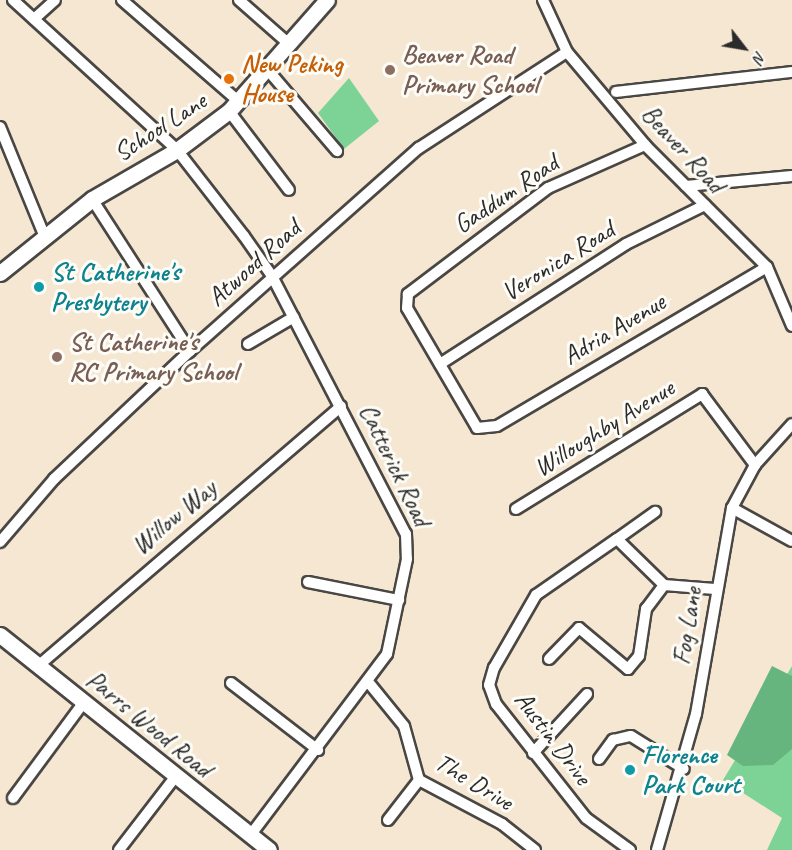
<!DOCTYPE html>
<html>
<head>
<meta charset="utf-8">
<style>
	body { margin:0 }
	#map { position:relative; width:792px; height:850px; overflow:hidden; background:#f5e7d1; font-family:Caveat,sans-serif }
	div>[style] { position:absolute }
	.green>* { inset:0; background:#7dd396 }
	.forest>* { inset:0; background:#66b57f }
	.roads { filter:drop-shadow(2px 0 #494744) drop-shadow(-2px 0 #494744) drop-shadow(0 2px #494744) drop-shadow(0 -2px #494744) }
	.street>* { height:10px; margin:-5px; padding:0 5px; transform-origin:5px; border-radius:5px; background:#fff }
	.secondary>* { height:15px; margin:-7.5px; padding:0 7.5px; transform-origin:7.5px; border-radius:7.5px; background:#fff }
	.dots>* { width:16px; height:16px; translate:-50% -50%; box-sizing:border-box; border:3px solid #fdfcf7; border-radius:50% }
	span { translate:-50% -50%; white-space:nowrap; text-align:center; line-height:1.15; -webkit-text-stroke:6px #fdfcf7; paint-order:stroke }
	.education-label { font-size:26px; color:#785e54; font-weight:700 }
	.left { translate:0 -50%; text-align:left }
	.food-label { font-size:26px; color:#c56008; font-weight:700 }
	.street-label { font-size:26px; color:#2b2b2b }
	.culture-label { font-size:26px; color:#0d838f; font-weight:700 }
	.north { position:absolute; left:714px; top:18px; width:60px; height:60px; -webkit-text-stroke:4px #fdfcf7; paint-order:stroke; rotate:121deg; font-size:16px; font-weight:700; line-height:24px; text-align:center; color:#2b2b2b }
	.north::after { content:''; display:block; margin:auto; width:21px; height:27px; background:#2b2b2b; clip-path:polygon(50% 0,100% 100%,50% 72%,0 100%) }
</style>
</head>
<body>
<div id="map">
	<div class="green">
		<i style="clip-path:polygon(349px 78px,379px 121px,344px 149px,318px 113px)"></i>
		<i style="clip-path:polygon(792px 666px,792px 850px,767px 850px,782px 818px,723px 780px)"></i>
	</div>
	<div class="forest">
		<i style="clip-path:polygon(772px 666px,792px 676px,792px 749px,773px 765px,743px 766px,727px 755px)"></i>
	</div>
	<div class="roads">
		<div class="street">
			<i style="left:13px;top:0;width:222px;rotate:42.4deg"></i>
			<i style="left:177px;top:150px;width:109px;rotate:52.1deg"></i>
			<i style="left:244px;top:236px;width:49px;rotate:55deg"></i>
			<i style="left:272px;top:276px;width:291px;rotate:62.6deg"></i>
			<i style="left:406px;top:534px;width:25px;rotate:88deg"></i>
			<i style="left:407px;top:559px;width:97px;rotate:101.9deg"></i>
			<i style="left:387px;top:654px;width:228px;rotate:127deg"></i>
			<i style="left:122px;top:0;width:154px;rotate:41deg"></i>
			<i style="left:239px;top:0;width:67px;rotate:41.3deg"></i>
			<i style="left:543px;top:0;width:57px;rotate:65.2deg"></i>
			<i style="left:567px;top:52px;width:124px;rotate:49.9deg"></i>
			<i style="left:647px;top:147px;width:170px;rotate:45deg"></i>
			<i style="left:767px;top:267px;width:64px;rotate:67deg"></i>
			<i style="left:34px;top:19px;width:28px;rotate:-42deg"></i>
			<i style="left:267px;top:69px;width:108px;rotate:49.5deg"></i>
			<i style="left:616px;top:92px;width:177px;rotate:-6.5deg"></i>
			<i style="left:229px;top:111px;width:99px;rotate:52.8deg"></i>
			<i style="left:0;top:127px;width:119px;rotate:67.8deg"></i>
			<i style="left:645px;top:145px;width:106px;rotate:156.1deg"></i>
			<i style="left:548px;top:188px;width:176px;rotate:142.9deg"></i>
			<i style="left:408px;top:294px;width:14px;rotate:94deg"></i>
			<i style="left:407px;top:308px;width:139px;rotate:59.7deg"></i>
			<i style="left:477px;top:428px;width:20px;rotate:-6deg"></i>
			<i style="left:497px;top:426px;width:313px;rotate:-30.5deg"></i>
			<i style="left:686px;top:186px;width:106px;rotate:-5.4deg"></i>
			<i style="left:92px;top:199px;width:181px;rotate:57.2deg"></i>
			<i style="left:248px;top:344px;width:53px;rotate:-30.4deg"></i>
			<i style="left:440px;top:364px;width:221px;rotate:-32.8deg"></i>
			<i style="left:626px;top:244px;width:88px;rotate:-26.3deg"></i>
			<i style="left:732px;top:508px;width:68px;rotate:28.8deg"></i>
			<i style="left:516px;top:509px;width:219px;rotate:-31.7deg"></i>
			<i style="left:702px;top:394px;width:89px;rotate:53.3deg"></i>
			<i style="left:617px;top:539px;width:47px;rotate:-35.4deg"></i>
			<i style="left:0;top:542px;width:83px;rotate:-49.4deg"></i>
			<i style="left:54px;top:479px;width:187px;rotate:-43.3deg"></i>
			<i style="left:190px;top:351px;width:306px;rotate:-41.6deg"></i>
			<i style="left:419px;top:148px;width:176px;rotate:-33deg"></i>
			<i style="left:308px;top:582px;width:93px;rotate:11.2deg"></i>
			<i style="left:549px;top:659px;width:43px;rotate:-45.9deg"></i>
			<i style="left:579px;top:628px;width:64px;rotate:39.9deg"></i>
			<i style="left:628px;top:669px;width:17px;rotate:-50deg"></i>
			<i style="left:639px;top:656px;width:48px;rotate:-81.5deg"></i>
			<i style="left:646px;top:609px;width:30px;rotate:-53deg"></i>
			<i style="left:38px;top:666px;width:399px;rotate:-40.6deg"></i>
			<i style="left:231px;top:683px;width:110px;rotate:37.6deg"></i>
			<i style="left:369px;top:683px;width:55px;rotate:50.9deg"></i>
			<i style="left:404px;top:726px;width:56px;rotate:74.5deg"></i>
			<i style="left:419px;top:780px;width:94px;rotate:27.9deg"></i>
			<i style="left:502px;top:824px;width:42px;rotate:38.2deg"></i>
			<i style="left:533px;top:753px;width:80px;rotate:-47.5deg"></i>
			<i style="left:599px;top:759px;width:24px;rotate:-54deg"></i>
			<i style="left:613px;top:740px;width:18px;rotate:-13deg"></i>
			<i style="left:631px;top:736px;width:62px;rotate:31.9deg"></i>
			<i style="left:13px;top:798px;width:119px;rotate:-53.5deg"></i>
			<i style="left:388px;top:820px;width:51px;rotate:-52.2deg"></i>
			<i style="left:119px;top:850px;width:93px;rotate:-52.4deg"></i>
			<i style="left:630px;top:850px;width:54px;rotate:-144deg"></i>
			<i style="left:586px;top:818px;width:145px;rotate:-128.3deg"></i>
			<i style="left:496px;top:704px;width:20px;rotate:-110deg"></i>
			<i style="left:489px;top:685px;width:18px;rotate:-74deg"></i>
			<i style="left:494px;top:668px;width:84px;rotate:-60.1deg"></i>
			<i style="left:536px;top:595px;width:98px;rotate:-34.7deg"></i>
			<i style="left:617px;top:539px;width:66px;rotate:44.4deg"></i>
			<i style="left:664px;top:585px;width:51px;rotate:4.5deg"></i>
			<i style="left:657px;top:850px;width:141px;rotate:-74deg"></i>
			<i style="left:696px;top:714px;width:209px;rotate:-80.1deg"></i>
			<i style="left:732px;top:508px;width:49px;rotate:-61.9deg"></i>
			<i style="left:755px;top:465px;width:55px;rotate:-47.9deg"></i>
		</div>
		<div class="secondary">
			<i style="left:0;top:273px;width:118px;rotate:-38.8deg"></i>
			<i style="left:92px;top:199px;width:98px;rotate:-30deg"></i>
			<i style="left:177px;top:150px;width:65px;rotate:-36.9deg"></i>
			<i style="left:229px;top:111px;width:148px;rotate:-48.6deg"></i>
			<i style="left:0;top:635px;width:344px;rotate:38.6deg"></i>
		</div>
	</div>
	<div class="dots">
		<i style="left:390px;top:70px;background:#8d6e63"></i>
		<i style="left:229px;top:79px;background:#e8710a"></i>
		<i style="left:39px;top:287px;background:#0f9aa8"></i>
		<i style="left:57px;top:357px;background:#8d6e63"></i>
		<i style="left:630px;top:770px;background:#0f9aa8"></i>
	</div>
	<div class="education-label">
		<span class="left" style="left:402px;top:70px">Beaver Road<br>Primary School</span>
		<span class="left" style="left:69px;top:357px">St Catherine's<br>RC Primary School</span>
	</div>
	<div class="food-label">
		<span class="left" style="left:241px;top:79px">New Peking<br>House</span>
	</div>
	<div class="street-label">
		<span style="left:160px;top:127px;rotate:-33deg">School Lane</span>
		<span style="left:683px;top:149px;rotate:47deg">Beaver Road</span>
		<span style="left:506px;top:194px;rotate:-34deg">Gaddum Road</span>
		<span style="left:558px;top:261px;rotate:-32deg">Veronica Road</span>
		<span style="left:254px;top:263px;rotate:-42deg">Atwood Road</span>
		<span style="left:614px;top:329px;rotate:-31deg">Adria Avenue</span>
		<span style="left:604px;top:428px;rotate:-32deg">Willoughby Avenue</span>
		<span style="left:395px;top:465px;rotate:64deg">Catterick Road</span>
		<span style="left:174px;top:517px;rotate:-40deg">Willow Way</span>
		<span style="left:687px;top:626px;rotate:-81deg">Fog Lane</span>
		<span style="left:149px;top:724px;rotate:39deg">Parrs Wood Road</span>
		<span style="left:553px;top:738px;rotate:53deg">Austin Drive</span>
		<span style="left:474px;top:782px;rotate:31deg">The Drive</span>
	</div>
	<div class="culture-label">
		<span class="left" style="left:51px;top:287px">St Catherine's<br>Presbytery</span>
		<span class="left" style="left:642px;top:770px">Florence<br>Park Court</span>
	</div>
	<div class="north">N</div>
</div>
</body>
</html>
